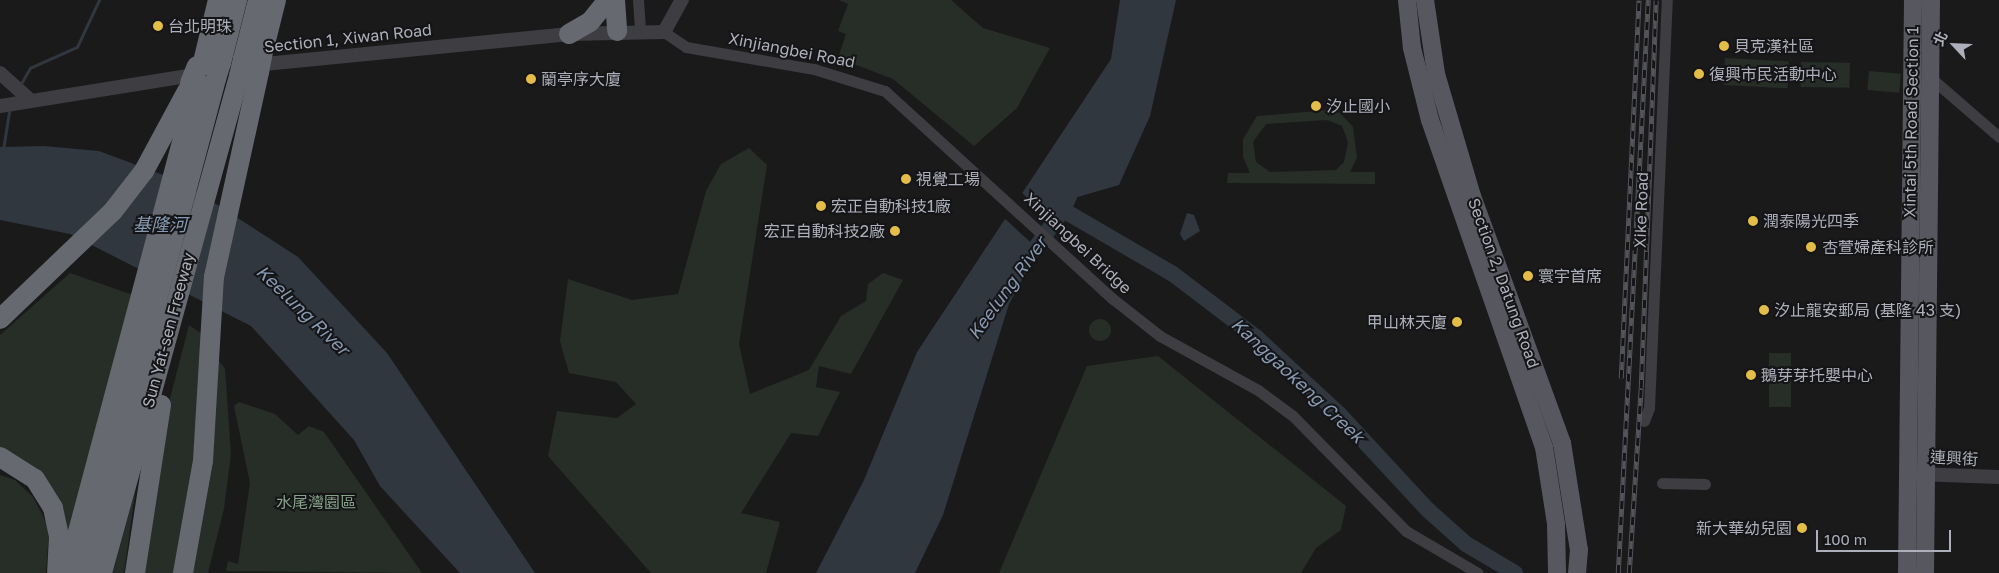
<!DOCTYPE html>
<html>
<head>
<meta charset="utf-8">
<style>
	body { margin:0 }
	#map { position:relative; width:1999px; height:573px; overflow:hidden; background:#1a1a1b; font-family:"Golos Text","Noto Sans TC",sans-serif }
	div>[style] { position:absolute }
	.green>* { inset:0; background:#262e27; transform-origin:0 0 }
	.round { border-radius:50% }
	.water>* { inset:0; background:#30373f }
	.pier>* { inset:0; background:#1a1a1b }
	.stream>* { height:2.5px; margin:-1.25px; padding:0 1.25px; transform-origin:1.25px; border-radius:1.25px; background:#30373f }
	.river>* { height:16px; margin:-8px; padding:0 8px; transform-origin:8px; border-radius:8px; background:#30373f }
	.minor>* { height:11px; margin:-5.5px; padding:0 5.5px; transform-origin:5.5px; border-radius:5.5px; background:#3d3d42 }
	.tertiary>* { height:14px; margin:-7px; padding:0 7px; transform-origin:7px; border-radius:7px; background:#3d3d42 }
	.primary>* { height:18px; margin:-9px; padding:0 9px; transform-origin:9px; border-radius:9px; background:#57585f }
	.motorway>* { height:20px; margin:-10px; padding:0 10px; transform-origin:10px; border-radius:10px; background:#676971 }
	.rail>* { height:4.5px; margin-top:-2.25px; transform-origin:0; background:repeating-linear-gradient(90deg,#151517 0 8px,#54555b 0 16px); box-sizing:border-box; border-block:1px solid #54555b }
	.motorway-bridge>* { height:20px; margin:-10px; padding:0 10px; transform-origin:10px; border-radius:10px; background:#676971 }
	.dots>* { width:14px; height:14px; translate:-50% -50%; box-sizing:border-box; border:2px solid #151517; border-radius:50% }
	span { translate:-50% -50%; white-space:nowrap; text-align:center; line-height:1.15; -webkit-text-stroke:4px #151517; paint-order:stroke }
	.poi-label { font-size:16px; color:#adb0ba }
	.left { translate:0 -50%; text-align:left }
	.right { translate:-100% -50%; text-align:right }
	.street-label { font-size:16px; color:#adb0ba }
	.park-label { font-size:16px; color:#86a38a }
	.water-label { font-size:18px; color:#879ab2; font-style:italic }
	.north { position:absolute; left:1929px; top:20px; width:50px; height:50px; -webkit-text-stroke:4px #151517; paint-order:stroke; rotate:295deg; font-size:14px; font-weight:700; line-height:20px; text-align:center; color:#adb0ba }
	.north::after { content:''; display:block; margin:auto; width:18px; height:22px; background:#adb0ba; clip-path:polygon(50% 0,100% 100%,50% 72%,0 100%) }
	.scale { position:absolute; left:1816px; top:530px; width:135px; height:22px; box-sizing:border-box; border:2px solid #adb0ba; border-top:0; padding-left:6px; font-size:15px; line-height:18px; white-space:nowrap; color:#adb0ba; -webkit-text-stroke:4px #151517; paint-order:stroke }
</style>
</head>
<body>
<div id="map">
	<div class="green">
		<i style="clip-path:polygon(839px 0,951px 0,983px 28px,1050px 48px,1017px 108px,974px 146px,893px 79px,838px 58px,846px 34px,838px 31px,848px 4px)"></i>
		<i style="left:1725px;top:58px;width:64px;height:27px;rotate:3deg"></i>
		<i style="left:1801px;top:62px;width:49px;height:25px;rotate:1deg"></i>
		<i style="left:1869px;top:71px;width:32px;height:19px;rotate:5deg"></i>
		<i style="clip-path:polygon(evenodd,1329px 110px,1340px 113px,1353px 127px,1357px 158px,1350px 172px,1375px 172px,1375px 184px,1227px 183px,1228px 173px,1250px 173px,1243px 157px,1243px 139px,1257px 116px,1329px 110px,1327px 120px,1342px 126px,1348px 142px,1344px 162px,1336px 170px,1270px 172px,1256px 162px,1253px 142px,1266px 124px,1327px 120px)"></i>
		<i style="clip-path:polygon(749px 148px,767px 165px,739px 344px,750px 394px,809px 370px,841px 316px,866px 301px,868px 284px,883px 273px,903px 280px,851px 374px,819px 366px,816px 387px,840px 392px,818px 436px,791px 433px,741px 513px,780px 522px,766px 573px,651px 573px,548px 456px,557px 411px,617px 418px,636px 404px,616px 382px,569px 373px,560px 341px,568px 279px,632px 300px,678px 294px,706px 191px,721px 164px)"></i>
		<i style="clip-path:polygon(70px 273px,133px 295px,66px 541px,64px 515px,0 452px,0 335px)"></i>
		<i class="round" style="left:1089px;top:319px;width:22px;height:22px"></i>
		<i style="clip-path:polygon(189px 325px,201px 333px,196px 460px,173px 573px,143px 573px,166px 414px)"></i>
		<i style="left:1769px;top:353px;width:22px;height:54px"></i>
		<i style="clip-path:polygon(1158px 356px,1346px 506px,1341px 530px,1316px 548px,1301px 573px,999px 573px,1087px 366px)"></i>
		<i style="clip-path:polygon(217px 359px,225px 368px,231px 454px,224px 509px,208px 573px,183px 573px)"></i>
		<i style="clip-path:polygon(239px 402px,275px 414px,298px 435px,309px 426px,324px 432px,422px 573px,226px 571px,228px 561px,238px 564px,250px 483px,234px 406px)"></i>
		<i style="clip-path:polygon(0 475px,15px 480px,33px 497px,43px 516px,49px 531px,46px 573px,0 573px)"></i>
		<i style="clip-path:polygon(136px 487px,124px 573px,113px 573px)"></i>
	</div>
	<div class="water">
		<i style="clip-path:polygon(1120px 0,1176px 0,1150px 116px,1119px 185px,1064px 201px,1009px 304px,943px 515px,915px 573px,816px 573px,864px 480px,917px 352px,1111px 59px)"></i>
		<i style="clip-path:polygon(44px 146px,99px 151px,182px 182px,298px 257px,387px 353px,535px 573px,460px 573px,380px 486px,354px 440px,251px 326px,70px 234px,0 220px,0 147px)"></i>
		<i style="clip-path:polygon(1187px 213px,1194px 215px,1200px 231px,1184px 241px,1180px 234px)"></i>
	</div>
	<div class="pier">
		<i style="clip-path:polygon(1020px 191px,1055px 224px,1040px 251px,1003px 217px)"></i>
	</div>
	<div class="stream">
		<i style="left:22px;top:82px;width:16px;rotate:-60deg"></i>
		<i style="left:30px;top:68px;width:51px;rotate:-24.1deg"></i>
		<i style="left:77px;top:47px;width:52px;rotate:-64.9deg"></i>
		<i style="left:3px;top:150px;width:38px;rotate:-81deg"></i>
	</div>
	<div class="river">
		<i style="left:1063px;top:210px;width:127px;rotate:30.2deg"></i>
		<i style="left:1173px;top:274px;width:106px;rotate:37.3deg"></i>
		<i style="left:1257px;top:338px;width:112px;rotate:42.8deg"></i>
		<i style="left:1339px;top:414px;width:131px;rotate:47.2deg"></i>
		<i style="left:1428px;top:510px;width:51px;rotate:41.8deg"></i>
		<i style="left:1466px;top:544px;width:57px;rotate:30.6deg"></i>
		<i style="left:1034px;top:250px;width:49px;rotate:-54.1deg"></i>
		<i style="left:1063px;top:210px;width:34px;rotate:-66deg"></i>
	</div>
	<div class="minor">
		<i style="left:638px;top:0;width:29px;rotate:86deg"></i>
		<i style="left:664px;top:32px;width:27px;rotate:34deg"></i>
		<i style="left:686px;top:47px;width:130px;rotate:9.8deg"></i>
		<i style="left:814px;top:69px;width:74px;rotate:17.2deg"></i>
		<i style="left:885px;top:91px;width:309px;rotate:42.4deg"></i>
		<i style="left:1113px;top:299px;width:60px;rotate:38.2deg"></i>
		<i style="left:1160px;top:336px;width:112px;rotate:28.9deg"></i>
		<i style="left:1258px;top:390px;width:44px;rotate:36.6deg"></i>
		<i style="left:1293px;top:416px;width:161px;rotate:45.5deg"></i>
		<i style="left:1406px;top:531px;width:83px;rotate:30.3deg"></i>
		<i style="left:1931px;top:78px;width:90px;rotate:40.9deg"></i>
		<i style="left:1644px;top:421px;width:14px;rotate:-69deg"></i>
		<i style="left:1649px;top:408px;width:408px;rotate:-87.5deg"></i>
		<i style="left:1662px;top:483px;width:43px;rotate:1.3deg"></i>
	</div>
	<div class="tertiary">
		<i style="left:254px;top:65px;width:317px;rotate:-5.6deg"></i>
		<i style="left:569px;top:34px;width:95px;rotate:-1.2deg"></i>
		<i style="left:664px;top:32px;width:37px;rotate:-61deg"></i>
		<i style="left:0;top:73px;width:40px;rotate:42deg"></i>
		<i style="left:0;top:106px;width:203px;rotate:-9.1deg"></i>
		<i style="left:1916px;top:474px;width:83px;rotate:2.1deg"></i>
	</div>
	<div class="primary">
		<i style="left:1407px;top:0;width:48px;rotate:84.1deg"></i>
		<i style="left:1412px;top:48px;width:74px;rotate:76deg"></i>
		<i style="left:1430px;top:120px;width:346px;rotate:70.8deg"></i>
		<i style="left:1544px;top:447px;width:78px;rotate:81.1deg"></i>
		<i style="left:1556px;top:524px;width:49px;rotate:88.8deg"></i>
		<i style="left:1425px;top:0;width:75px;rotate:81.5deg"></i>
		<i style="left:1436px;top:74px;width:127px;rotate:73.6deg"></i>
		<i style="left:1472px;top:196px;width:263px;rotate:70deg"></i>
		<i style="left:1562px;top:443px;width:108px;rotate:81deg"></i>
		<i style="left:1579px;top:550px;width:23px;rotate:95deg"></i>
		<i style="left:1907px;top:573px;width:573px;rotate:-89.4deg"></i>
		<i style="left:1925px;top:573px;width:573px;rotate:-89.4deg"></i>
	</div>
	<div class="motorway">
		<i style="left:615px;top:0;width:31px;rotate:86deg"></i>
		<i style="left:569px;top:34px;width:24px;rotate:-30deg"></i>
		<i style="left:590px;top:22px;width:28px;rotate:-51deg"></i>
		<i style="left:262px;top:56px;width:58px;rotate:-76deg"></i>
		<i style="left:243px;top:59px;width:61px;rotate:-75.7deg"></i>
		<i style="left:221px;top:63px;width:65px;rotate:-75.7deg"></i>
		<i style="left:202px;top:66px;width:68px;rotate:-76.4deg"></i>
		<i style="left:0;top:319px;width:156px;rotate:-43.7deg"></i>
		<i style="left:113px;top:211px;width:51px;rotate:-52.2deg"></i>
		<i style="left:144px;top:171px;width:91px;rotate:-61.7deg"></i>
		<i style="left:0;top:457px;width:41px;rotate:32.2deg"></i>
		<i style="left:35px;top:479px;width:34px;rotate:58deg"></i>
		<i style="left:53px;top:508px;width:29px;rotate:78deg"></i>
		<i style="left:59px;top:536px;width:37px;rotate:93deg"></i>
		<i style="left:67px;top:573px;width:508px;rotate:-75.06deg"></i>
		<i style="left:84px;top:573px;width:511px;rotate:-75.04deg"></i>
		<i style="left:102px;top:573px;width:516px;rotate:-74.59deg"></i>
		<i style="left:135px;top:573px;width:170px;rotate:-81.2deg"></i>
		<i style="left:183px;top:573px;width:114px;rotate:-79.9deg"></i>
		<i style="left:203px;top:461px;width:184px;rotate:-86.6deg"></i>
		<i style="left:214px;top:277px;width:210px;rotate:-77.6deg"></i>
	</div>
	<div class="rail">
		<i style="left:1621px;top:378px;width:378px;rotate:-87.3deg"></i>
		<i style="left:1618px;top:573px;width:574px;rotate:-87deg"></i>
		<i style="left:1629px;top:573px;width:185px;rotate:-86.3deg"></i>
		<i style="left:1641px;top:388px;width:388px;rotate:-87.8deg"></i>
	</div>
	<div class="motorway-bridge">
		<i style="left:259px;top:72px;width:16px;rotate:-79deg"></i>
		<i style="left:239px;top:76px;width:17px;rotate:-77deg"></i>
		<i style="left:216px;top:79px;width:17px;rotate:-73deg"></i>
		<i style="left:190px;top:83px;width:18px;rotate:-68deg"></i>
	</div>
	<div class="dots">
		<i style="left:158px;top:26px;background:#e4bd49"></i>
		<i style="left:1724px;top:46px;background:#e4bd49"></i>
		<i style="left:1699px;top:74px;background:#e4bd49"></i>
		<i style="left:531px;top:79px;background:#e4bd49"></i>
		<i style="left:1316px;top:106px;background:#e4bd49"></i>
		<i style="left:906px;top:179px;background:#e4bd49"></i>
		<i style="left:821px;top:206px;background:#e4bd49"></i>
		<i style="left:1753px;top:221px;background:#e4bd49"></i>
		<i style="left:895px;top:231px;background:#e4bd49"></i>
		<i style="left:1811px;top:247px;background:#e4bd49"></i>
		<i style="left:1528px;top:276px;background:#e4bd49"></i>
		<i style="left:1764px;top:310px;background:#e4bd49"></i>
		<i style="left:1457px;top:322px;background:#e4bd49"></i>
		<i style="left:1751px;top:375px;background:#e4bd49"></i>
		<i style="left:1802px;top:528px;background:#e4bd49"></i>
	</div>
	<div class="poi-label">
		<span class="left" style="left:168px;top:26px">台北明珠</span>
		<span class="left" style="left:1734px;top:46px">貝克漢社區</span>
		<span class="left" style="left:1709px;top:74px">復興市民活動中心</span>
		<span class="left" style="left:541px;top:79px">蘭亭序大廈</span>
		<span class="left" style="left:1326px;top:106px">汐止國小</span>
		<span class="left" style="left:916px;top:179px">視覺工場</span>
		<span class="left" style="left:831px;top:206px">宏正自動科技1廠</span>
		<span class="left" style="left:1763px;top:221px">潤泰陽光四季</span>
		<span class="right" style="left:885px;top:231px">宏正自動科技2廠</span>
		<span class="left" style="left:1822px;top:247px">杏萱婦產科診所</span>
		<span class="left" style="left:1538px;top:276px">寰宇首席</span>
		<span class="left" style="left:1774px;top:310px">汐止龍安郵局 (基隆 43 支)</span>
		<span class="right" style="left:1447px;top:322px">甲山林天廈</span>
		<span class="left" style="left:1761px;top:375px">鵝芽芽托嬰中心</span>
		<span class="right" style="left:1792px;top:528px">新大華幼兒園</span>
	</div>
	<div class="street-label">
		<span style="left:348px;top:38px;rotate:-6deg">Section 1, Xiwan Road</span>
		<span style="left:792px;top:50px;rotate:11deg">Xinjiangbei Road</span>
		<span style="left:1911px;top:122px;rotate:-89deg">Xintai 5th Road Section 1</span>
		<span style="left:1641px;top:210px;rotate:-88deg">Xike Road</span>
		<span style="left:1078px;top:243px;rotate:43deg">Xinjiangbei Bridge</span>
		<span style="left:1504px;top:283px;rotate:70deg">Section 2, Datung Road</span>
		<span style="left:168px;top:330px;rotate:-75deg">Sun Yat-sen Freeway</span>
		<span style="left:1954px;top:458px;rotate:3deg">連興街</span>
	</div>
	<div class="park-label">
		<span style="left:316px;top:502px">水尾灣園區</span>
	</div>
	<div class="water-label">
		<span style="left:160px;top:224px">基隆河</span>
		<span style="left:1007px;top:288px;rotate:-54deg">Keelung River</span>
		<span style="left:303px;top:310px;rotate:44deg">Keelung River</span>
		<span style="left:1298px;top:380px;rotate:43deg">Kanggaokeng Creek</span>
	</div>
	<div class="north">北</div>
	<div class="scale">100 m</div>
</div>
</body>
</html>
